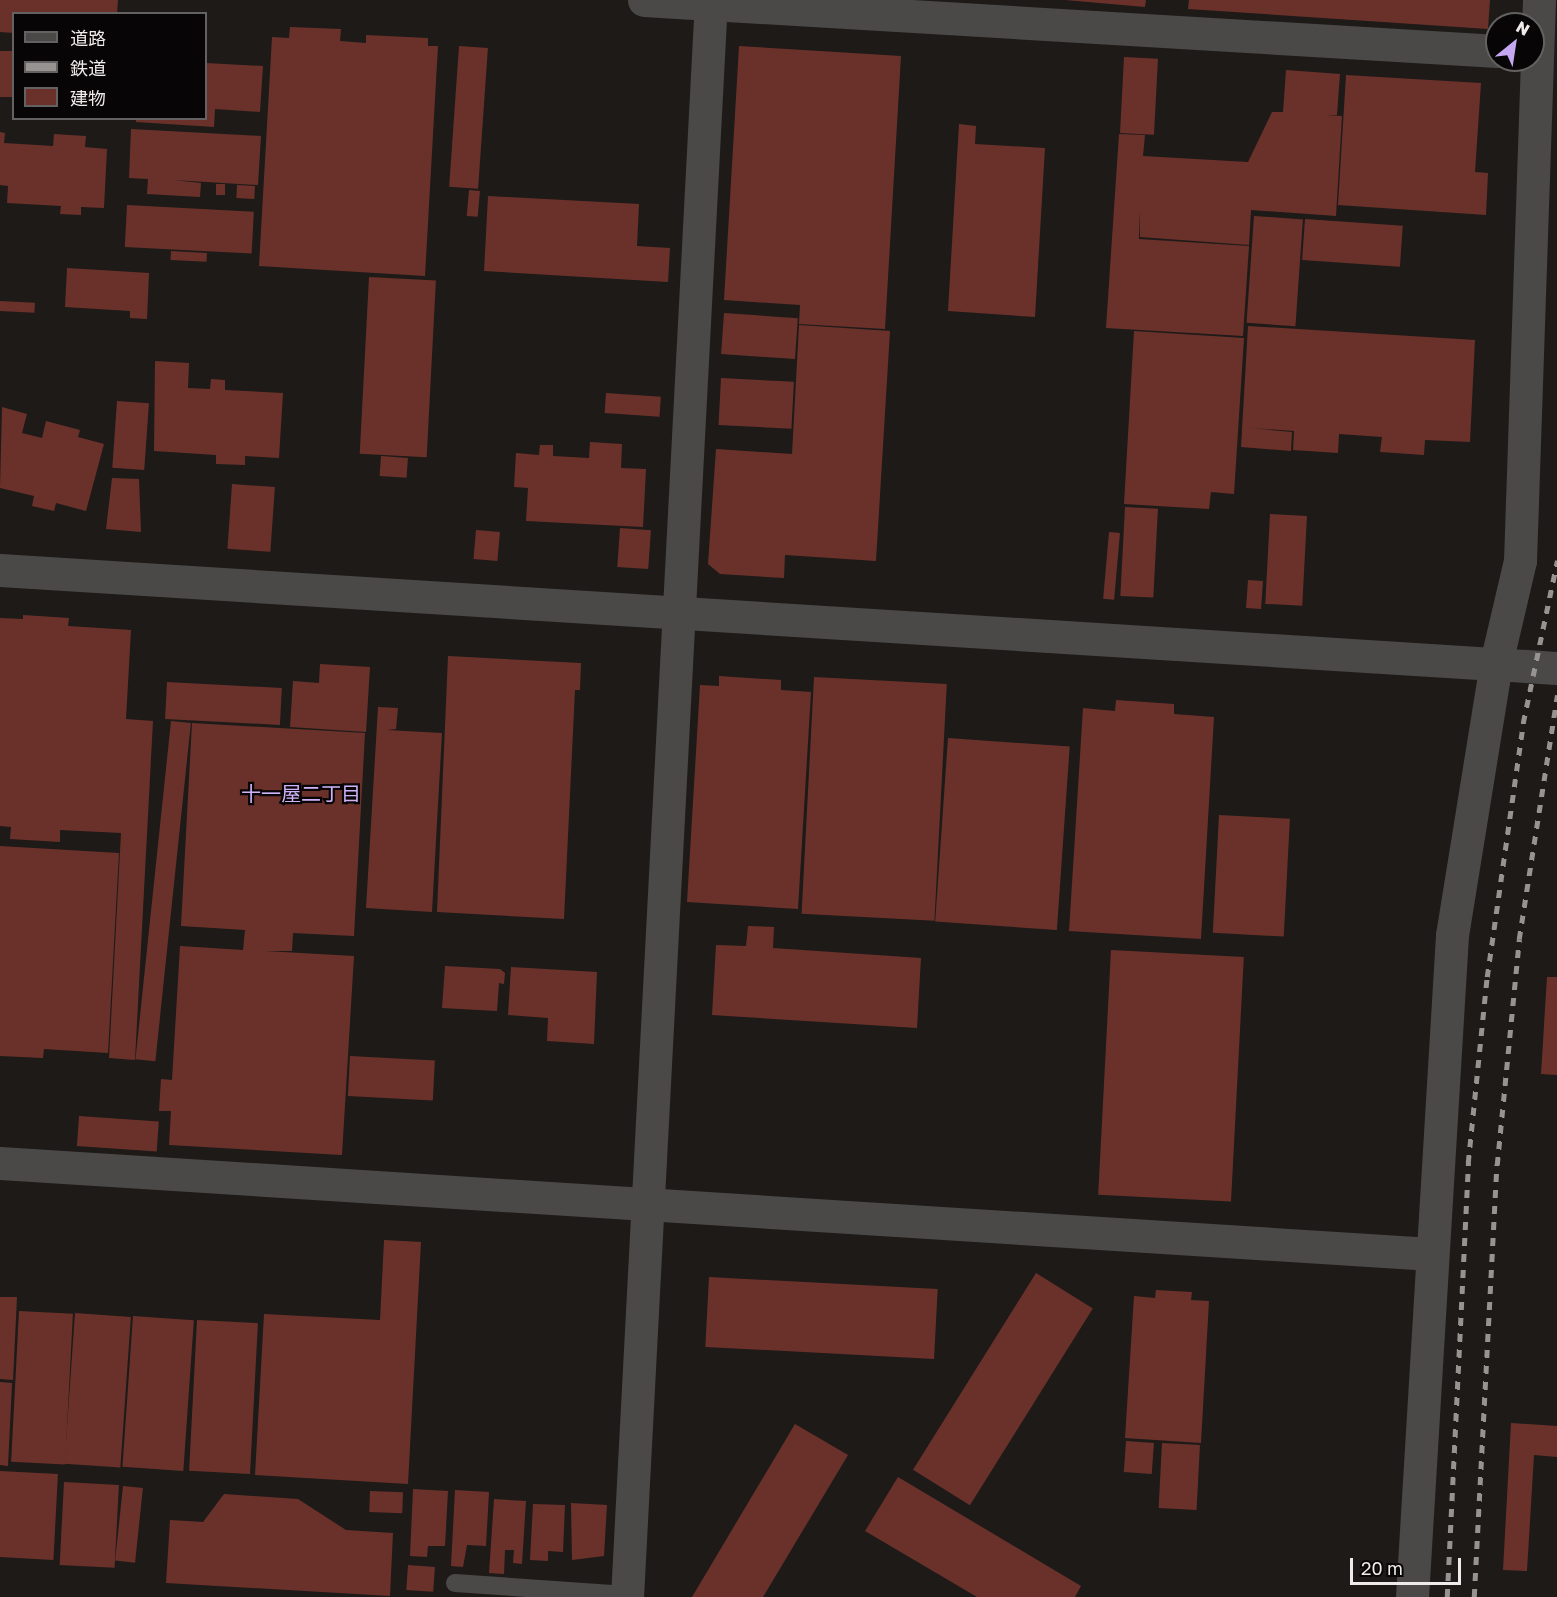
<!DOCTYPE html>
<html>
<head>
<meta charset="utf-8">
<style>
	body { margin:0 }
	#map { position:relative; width:1557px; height:1597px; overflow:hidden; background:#1e1a18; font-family:"Golos Text","Noto Sans JP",sans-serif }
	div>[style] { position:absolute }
	.building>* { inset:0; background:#6a312b; transform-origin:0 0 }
	.service>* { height:18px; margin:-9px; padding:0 9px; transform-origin:9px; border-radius:9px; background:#4a4947 }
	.minor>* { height:33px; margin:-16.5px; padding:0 16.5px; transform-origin:16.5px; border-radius:16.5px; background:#4a4947 }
	.tertiary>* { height:33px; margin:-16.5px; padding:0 16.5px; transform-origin:16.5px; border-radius:16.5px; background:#4a4947 }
	.rail>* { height:4.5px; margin-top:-2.25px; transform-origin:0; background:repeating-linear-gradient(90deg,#969391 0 8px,transparent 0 16px) }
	span { translate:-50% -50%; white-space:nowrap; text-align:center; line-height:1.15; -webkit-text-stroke:4.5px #070505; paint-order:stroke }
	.neighbourhood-label { font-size:20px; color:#cfb2f8 }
	.legend { position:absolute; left:12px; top:12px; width:195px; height:108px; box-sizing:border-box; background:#070505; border:2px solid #636161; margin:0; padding:8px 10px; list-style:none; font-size:18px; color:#eeebea }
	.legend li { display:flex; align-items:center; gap:12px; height:30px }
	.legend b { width:30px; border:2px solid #636161 }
	.north { position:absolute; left:1485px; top:12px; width:60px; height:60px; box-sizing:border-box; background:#070505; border:2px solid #636161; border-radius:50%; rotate:30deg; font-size:16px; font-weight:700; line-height:24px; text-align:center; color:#eeebea }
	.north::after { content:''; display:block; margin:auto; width:21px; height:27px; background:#c5a7f1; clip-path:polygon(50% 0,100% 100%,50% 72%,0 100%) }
	.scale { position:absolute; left:1350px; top:1558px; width:111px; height:27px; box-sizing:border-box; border:3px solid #eeebea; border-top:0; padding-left:8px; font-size:18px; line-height:21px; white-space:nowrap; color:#eeebea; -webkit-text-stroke:4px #070505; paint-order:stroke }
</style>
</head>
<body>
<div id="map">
	<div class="building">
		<i style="clip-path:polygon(0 0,118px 0,117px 14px,14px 14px,14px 33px,0 32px)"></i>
		<i style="clip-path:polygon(1065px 0,1146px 0,1145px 7px)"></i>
		<i style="clip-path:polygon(1189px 0,1490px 0,1488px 29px,1188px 9px)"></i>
		<i style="clip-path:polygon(290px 27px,341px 29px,340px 41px,366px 43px,366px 35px,428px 38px,428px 46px,438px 46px,425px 276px,259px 266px,272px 37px,289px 38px)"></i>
		<i style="left:459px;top:46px;width:29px;height:141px;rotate:4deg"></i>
		<i style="clip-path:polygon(739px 46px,901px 56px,885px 329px,799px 324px,800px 305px,724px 300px)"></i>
		<i style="left:0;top:51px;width:14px;height:46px"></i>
		<i style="left:1124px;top:57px;width:34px;height:76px;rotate:3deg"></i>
		<i style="clip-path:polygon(206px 63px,263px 66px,260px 112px,215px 109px,214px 127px,136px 122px,136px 118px,206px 118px)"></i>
		<i style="clip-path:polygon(1286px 70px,1340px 74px,1337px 115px,1326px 115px,1342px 116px,1336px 216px,1251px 210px,1249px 245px,1140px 237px,1140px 210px,1139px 239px,1249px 246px,1243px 336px,1106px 328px,1119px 134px,1145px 135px,1143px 156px,1248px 162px,1272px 112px,1283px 112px)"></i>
		<i style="clip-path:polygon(1346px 75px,1481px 83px,1475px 172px,1488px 173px,1486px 215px,1338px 205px)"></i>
		<i style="clip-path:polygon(959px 124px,976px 126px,975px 144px,1045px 148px,1035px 317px,948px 311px)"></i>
		<i style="clip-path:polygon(131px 129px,261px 136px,258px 185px,173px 180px,201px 183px,200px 197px,147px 194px,148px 179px,129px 178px)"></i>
		<i style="clip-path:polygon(0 132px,5px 133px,4px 143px,53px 146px,54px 134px,86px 136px,85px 147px,107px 149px,104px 208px,81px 207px,81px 215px,60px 214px,61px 206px,7px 203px,8px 186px,0 185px)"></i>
		<i style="left:216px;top:184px;width:9px;height:11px"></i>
		<i style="left:237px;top:185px;width:18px;height:13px;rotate:3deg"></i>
		<i style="left:469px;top:190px;width:11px;height:26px;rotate:5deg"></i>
		<i style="clip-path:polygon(488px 196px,639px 204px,637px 246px,670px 248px,668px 282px,484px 271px)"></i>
		<i style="left:127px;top:205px;width:127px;height:42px;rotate:3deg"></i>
		<i style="left:1254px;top:216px;width:49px;height:107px;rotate:4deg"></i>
		<i style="left:1305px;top:219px;width:98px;height:41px;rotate:4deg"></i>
		<i style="left:171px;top:251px;width:36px;height:9px;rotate:3deg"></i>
		<i style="clip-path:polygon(67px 268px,149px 273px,147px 319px,130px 318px,130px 311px,65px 307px)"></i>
		<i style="left:369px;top:277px;width:67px;height:177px;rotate:3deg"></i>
		<i style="left:0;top:301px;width:35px;height:10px;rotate:3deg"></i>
		<i style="left:724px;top:313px;width:74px;height:41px;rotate:4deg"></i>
		<i style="clip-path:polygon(799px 325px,890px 331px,876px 561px,785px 555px,784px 578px,720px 574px,708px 564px,716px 449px,792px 454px)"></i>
		<i style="clip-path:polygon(1248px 326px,1475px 340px,1470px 442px,1425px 440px,1424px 455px,1380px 452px,1382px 437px,1339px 434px,1338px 453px,1293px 450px,1294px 431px,1250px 428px,1292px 432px,1291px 451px,1241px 447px)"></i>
		<i style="clip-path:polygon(1134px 331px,1244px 338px,1234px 494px,1211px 492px,1209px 509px,1124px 504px)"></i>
		<i style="clip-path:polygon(155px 361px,189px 363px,188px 388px,210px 389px,211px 379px,225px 380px,225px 390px,283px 393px,279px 458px,245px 456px,245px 465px,216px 464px,216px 455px,154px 451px)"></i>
		<i style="left:721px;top:378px;width:73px;height:47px;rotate:3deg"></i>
		<i style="left:606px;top:393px;width:55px;height:20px;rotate:4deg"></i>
		<i style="left:117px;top:401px;width:32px;height:67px;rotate:4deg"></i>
		<i style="clip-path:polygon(2px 407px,27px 414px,22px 433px,42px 438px,46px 421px,80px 430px,78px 437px,104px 444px,86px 511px,56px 503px,54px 511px,32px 506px,34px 496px,0 488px)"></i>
		<i style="clip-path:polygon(590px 442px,622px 444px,621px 468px,646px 469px,643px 527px,526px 521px,528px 488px,514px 487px,516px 453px,539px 455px,540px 445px,553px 445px,553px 456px,589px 458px)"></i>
		<i style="left:381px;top:456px;width:27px;height:20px;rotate:4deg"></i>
		<i style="clip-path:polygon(112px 478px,139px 479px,141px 532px,106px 529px)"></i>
		<i style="left:232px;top:484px;width:43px;height:65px;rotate:4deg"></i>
		<i style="left:1125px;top:507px;width:33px;height:89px;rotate:3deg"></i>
		<i style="left:1270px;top:514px;width:37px;height:90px;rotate:3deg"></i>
		<i style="left:620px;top:528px;width:31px;height:39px;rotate:4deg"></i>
		<i style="left:476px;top:530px;width:24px;height:29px;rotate:5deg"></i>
		<i style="left:1109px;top:532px;width:11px;height:67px;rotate:5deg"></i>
		<i style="left:1248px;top:580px;width:15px;height:28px;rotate:4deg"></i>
		<i style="clip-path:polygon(23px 615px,69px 618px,68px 626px,131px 630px,126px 719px,153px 721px,135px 1060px,109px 1058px,121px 833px,60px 830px,60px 842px,10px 839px,11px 827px,0 826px,0 618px,23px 619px)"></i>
		<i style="clip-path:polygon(448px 656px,581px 663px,580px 690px,575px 690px,564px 919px,437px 912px)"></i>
		<i style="clip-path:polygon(320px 664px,370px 667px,366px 732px,290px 727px,293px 681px,319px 683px)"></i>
		<i style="clip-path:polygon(719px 676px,781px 680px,781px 690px,811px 692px,798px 909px,687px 902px,700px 685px,719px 686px)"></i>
		<i style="left:814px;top:677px;width:133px;height:237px;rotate:3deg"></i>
		<i style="left:167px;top:682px;width:115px;height:37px;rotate:3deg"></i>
		<i style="clip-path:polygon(1116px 700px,1174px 704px,1174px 714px,1214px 717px,1201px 939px,1069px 931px,1083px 708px,1115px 711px)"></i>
		<i style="clip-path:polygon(378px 707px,398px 708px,396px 729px,387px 730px,442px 733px,432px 912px,366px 908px)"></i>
		<i style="left:171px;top:721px;width:20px;height:340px;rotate:6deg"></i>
		<i style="clip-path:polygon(192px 723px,365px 733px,354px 936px,293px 933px,292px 951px,265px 951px,354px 956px,342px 1155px,169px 1145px,171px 1111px,159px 1111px,161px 1079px,172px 1080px,180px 946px,243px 950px,245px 930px,181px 926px)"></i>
		<i style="left:948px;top:738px;width:122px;height:184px;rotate:4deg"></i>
		<i style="left:1219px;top:815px;width:71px;height:118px;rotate:3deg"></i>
		<i style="clip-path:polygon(0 846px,119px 853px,108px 1053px,44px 1049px,43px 1058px,0 1056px)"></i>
		<i style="clip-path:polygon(748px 926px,774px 927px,773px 948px,921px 958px,917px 1028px,712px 1015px,716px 945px,746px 946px)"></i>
		<i style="left:1111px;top:950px;width:133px;height:245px;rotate:3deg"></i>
		<i style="clip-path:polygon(445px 966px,500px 969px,505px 973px,504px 984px,499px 983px,497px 1011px,442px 1008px)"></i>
		<i style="clip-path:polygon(511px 967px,597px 972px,594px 1044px,547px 1041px,548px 1018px,508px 1015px)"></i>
		<i style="clip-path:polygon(1547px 977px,1557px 977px,1557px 1075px,1541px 1074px)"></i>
		<i style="left:350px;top:1056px;width:85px;height:40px;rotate:3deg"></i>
		<i style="left:79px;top:1116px;width:80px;height:30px;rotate:4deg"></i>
		<i style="clip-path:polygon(384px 1240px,421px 1242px,408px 1484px,255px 1475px,264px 1314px,380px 1320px)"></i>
		<i style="left:1036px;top:1273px;width:67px;height:232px;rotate:32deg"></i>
		<i style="left:709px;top:1277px;width:229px;height:70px;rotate:3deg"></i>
		<i style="clip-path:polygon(1156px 1290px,1192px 1292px,1191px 1300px,1209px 1301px,1201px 1443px,1125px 1438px,1134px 1296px,1155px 1298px)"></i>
		<i style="clip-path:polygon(0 1297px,17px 1297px,13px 1380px,0 1379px)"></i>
		<i style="left:19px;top:1311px;width:54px;height:151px;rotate:3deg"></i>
		<i style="left:75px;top:1313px;width:56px;height:151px;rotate:4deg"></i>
		<i style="left:133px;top:1316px;width:61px;height:151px;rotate:4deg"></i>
		<i style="left:197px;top:1320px;width:61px;height:151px;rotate:3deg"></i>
		<i style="clip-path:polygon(0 1382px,12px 1383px,8px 1466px,0 1465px)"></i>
		<i style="clip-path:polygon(1511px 1423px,1557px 1426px,1557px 1457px,1534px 1455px,1527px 1571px,1503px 1570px)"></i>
		<i style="clip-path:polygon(795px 1424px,848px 1455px,763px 1597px,692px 1597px)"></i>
		<i style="left:1126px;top:1441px;width:28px;height:31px;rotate:4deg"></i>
		<i style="left:1162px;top:1443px;width:38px;height:65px;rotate:3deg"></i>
		<i style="left:0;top:1471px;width:58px;height:86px;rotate:3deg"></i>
		<i style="clip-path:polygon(898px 1477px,1081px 1586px,1075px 1597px,977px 1597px,865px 1531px)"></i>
		<i style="left:64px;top:1482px;width:55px;height:83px;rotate:3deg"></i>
		<i style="left:123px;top:1486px;width:20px;height:75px;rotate:6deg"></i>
		<i style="clip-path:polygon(413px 1489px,448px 1491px,445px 1546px,428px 1546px,427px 1557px,410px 1556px)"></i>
		<i style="clip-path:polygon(455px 1490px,489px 1492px,486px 1546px,467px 1545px,463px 1567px,451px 1566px)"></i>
		<i style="left:370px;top:1491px;width:33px;height:21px;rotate:2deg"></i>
		<i style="clip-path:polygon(224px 1494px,298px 1499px,346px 1530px,393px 1533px,390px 1596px,166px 1583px,170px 1520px,203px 1522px)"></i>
		<i style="clip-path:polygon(494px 1499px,526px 1501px,522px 1564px,513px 1563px,514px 1550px,505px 1550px,504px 1574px,489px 1573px)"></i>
		<i style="clip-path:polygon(571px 1503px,607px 1505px,604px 1556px,572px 1560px)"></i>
		<i style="clip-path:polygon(533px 1504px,565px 1505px,563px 1552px,548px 1551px,548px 1561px,530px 1560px)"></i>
		<i style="left:408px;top:1565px;width:27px;height:25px;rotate:4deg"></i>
	</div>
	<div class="service">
		<i style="left:455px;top:1583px;width:172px;rotate:4deg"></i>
	</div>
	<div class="minor">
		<i style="left:644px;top:0;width:855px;rotate:3.42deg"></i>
		<i style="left:0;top:1163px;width:1434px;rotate:3.64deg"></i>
		<i style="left:627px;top:1597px;width:1599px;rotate:-86.99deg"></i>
	</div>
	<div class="tertiary">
		<i style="left:0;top:570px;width:1560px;rotate:3.6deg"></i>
		<i style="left:1412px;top:1597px;width:663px;rotate:-86.54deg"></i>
		<i style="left:1452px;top:935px;width:276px;rotate:-80.8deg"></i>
		<i style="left:1496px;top:663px;width:105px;rotate:-76.8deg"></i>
		<i style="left:1520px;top:561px;width:561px;rotate:-88.06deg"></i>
	</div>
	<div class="rail">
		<i style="left:1447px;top:1597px;width:435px;rotate:-87.2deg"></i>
		<i style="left:1468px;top:1163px;width:187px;rotate:-84.2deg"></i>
		<i style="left:1487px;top:977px;width:257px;rotate:-81.9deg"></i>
		<i style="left:1523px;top:723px;width:166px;rotate:-78.1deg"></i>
		<i style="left:1474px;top:1597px;width:433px;rotate:-87deg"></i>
		<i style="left:1497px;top:1165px;width:227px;rotate:-84.4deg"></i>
		<i style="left:1519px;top:939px;width:247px;rotate:-81.1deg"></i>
	</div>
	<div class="neighbourhood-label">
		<span style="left:301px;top:793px">十一屋二丁目</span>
	</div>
	<ul class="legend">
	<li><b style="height:8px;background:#4a4947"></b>道路</li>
	<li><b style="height:8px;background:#969391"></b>鉄道</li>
	<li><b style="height:16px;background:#6a312b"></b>建物</li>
	</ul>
	<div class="north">N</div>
	<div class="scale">20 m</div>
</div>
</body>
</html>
